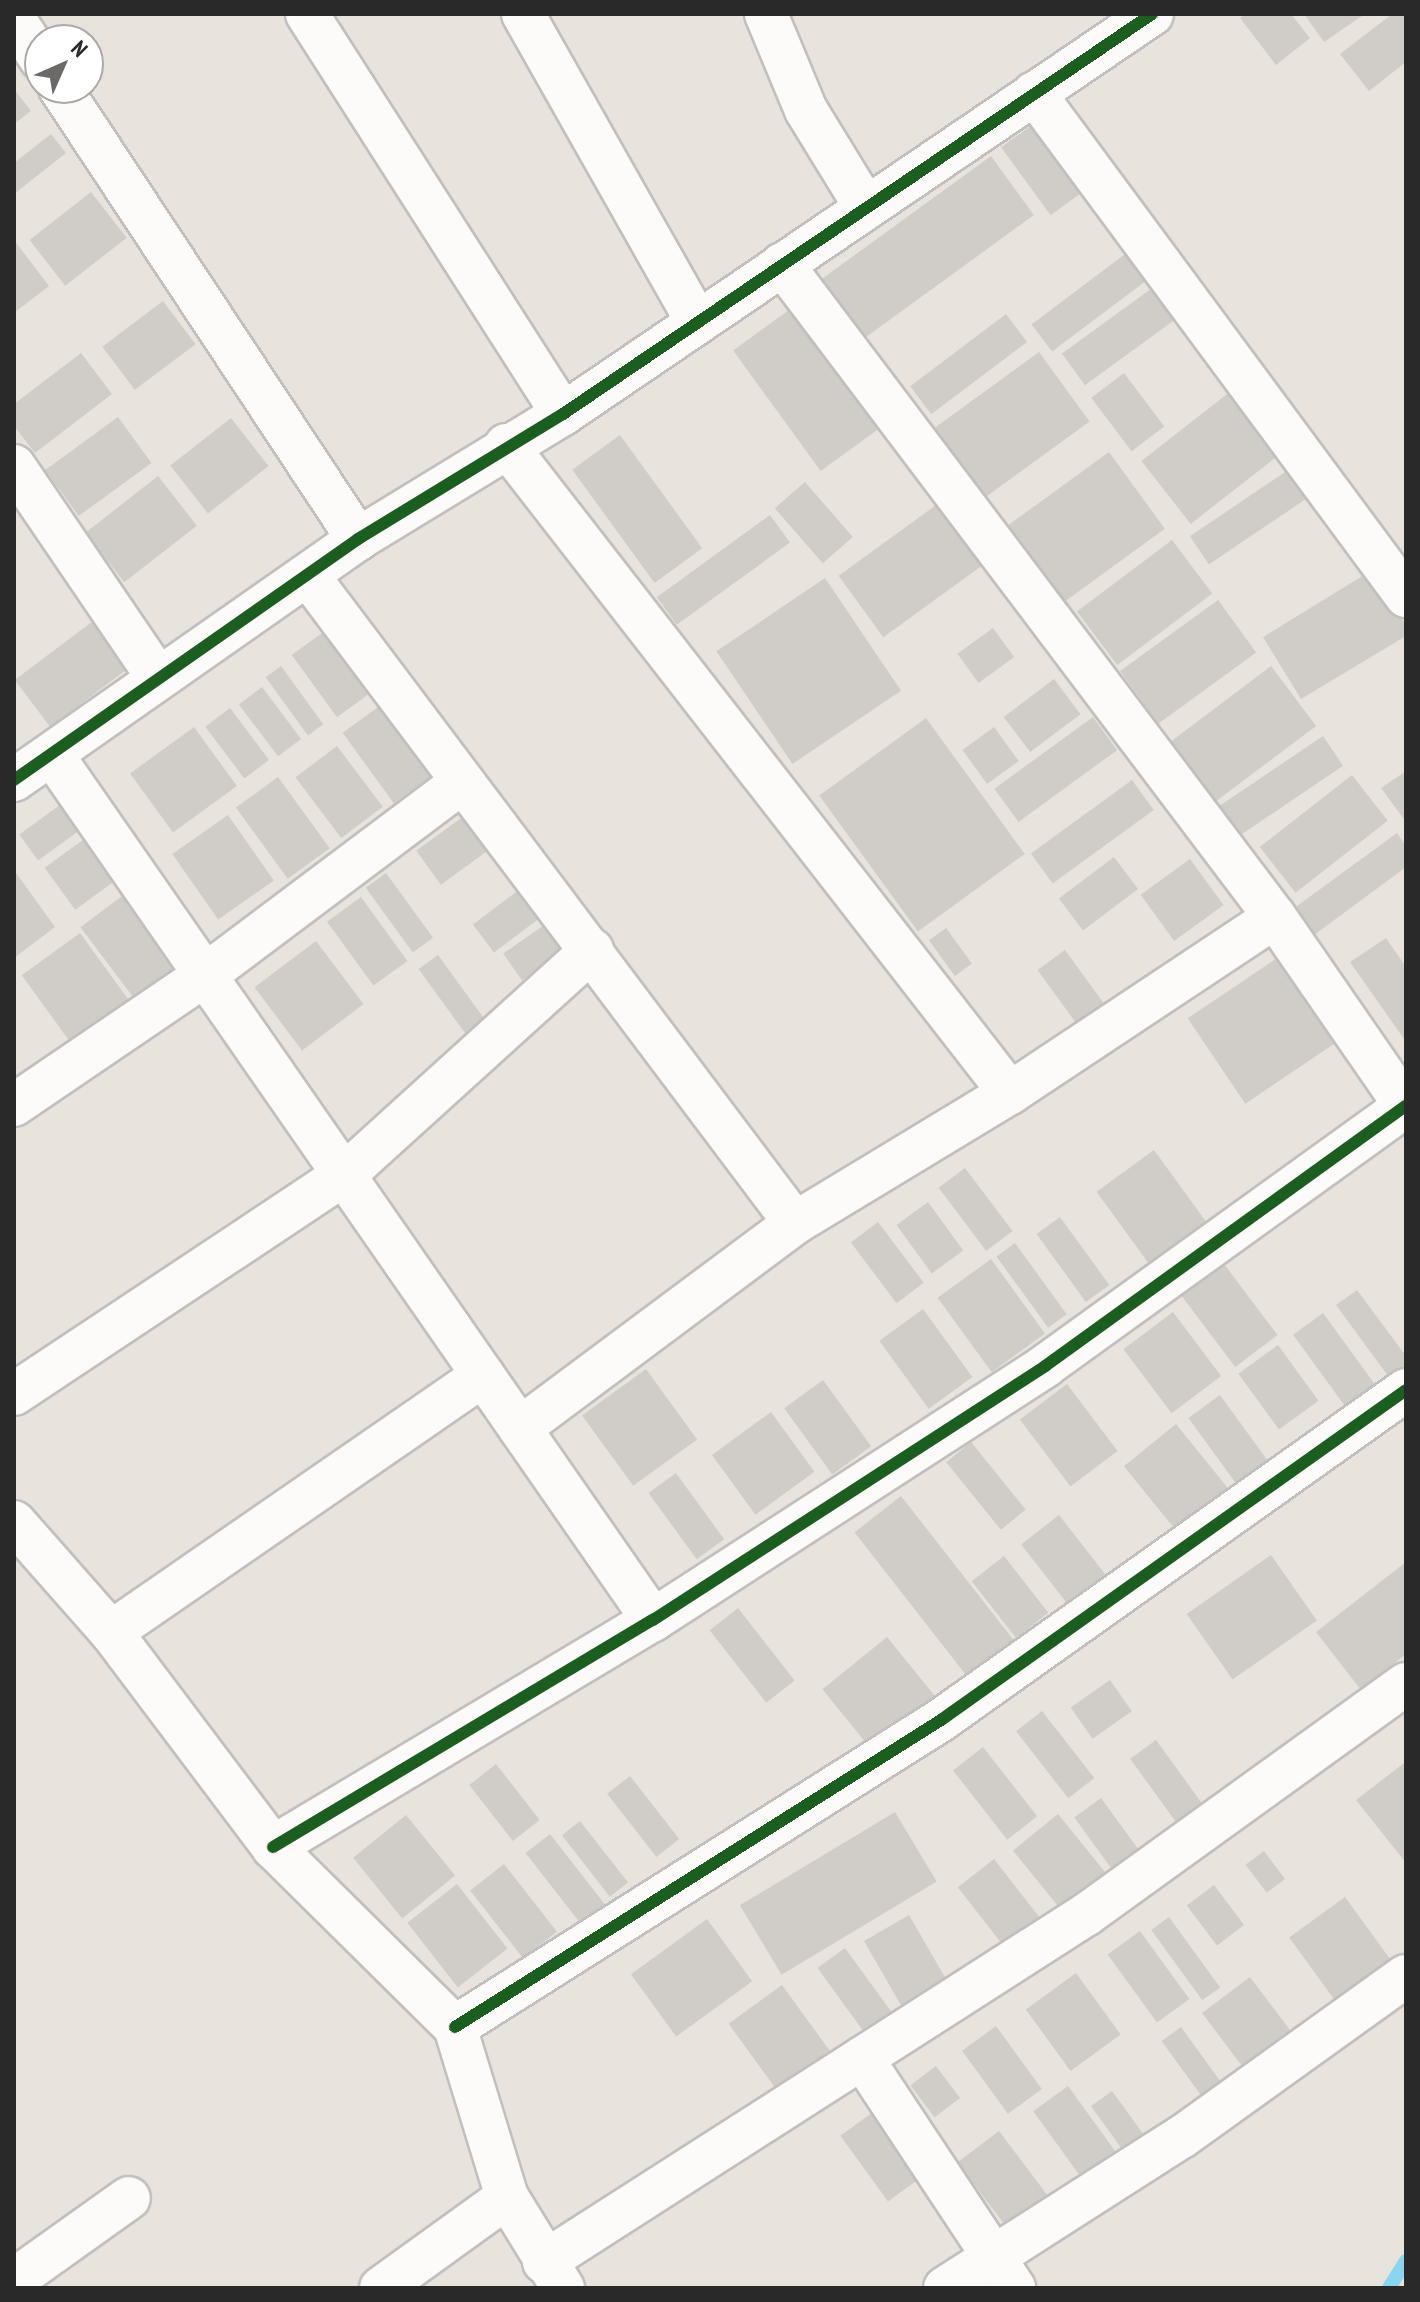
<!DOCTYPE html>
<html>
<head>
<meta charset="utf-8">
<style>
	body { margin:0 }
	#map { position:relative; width:1420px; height:2302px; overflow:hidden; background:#e8e3dd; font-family:"PT Sans Narrow",sans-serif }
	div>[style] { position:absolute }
	.stream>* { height:14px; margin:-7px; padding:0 7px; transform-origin:7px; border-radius:7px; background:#8ad6f0 }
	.building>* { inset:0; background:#d0cdc9; transform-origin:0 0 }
	.roads { filter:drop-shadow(2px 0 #c1bfbf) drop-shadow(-2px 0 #c1bfbf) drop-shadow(0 2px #c1bfbf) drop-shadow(0 -2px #c1bfbf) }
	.street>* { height:42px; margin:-21px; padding:0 21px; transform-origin:21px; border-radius:21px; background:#fcfbfa }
	.cycleway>* { height:12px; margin:-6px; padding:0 6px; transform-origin:6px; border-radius:6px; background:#1b5e20 }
	span { translate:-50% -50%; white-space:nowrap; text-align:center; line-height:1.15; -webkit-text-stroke:6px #fff; paint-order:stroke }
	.frame { position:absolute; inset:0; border:16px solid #292929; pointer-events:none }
	.north { position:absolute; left:24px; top:24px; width:80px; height:80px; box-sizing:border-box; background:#fff; border:2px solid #a9a9a9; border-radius:50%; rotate:45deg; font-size:22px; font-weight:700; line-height:32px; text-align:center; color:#292929 }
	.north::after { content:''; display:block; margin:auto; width:28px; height:36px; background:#6c6a68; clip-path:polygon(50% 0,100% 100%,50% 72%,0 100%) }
</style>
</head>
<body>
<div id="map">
	<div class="stream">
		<i style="left:1389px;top:2288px;width:32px;rotate:-58deg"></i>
	</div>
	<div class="building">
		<i style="clip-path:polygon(1245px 14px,1291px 14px,1310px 38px,1276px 65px,1240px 18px)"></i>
		<i style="clip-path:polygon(1304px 14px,1365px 14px,1324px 42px)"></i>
		<i style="clip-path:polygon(1392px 14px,1406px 14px,1406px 62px,1369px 91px,1340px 54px)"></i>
		<i style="clip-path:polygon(14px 89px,31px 111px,14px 124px)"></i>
		<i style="left:1036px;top:122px;width:84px;height:43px;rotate:54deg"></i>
		<i style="clip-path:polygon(51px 134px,66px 153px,14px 194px,14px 163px)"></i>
		<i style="left:991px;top:156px;width:73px;height:213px;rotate:54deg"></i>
		<i style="left:91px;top:192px;width:58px;height:78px;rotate:52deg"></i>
		<i style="clip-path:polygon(14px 240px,49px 286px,14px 313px)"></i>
		<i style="left:1137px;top:245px;width:34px;height:132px;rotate:53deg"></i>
		<i style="left:1155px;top:286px;width:39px;height:115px;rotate:54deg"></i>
		<i style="left:163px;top:301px;width:54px;height:76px;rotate:53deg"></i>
		<i style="left:793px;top:307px;width:149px;height:74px;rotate:54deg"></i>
		<i style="left:1006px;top:314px;width:35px;height:120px;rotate:53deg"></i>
		<i style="left:1039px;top:352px;width:86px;height:130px;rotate:54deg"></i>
		<i style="clip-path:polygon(81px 353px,112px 394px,35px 453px,14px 426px,14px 404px)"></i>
		<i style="left:1124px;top:373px;width:67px;height:41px;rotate:53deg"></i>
		<i style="left:1236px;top:387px;width:80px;height:120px;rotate:52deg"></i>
		<i style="left:118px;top:417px;width:57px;height:90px;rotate:54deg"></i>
		<i style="left:231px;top:418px;width:61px;height:77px;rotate:52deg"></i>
		<i style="left:620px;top:435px;width:140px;height:59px;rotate:54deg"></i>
		<i style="left:1109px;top:452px;width:95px;height:124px;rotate:54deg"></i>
		<i style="left:1291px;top:468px;width:34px;height:122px;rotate:56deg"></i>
		<i style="left:158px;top:476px;width:63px;height:92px;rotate:52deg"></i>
		<i style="left:805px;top:482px;width:73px;height:40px;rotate:49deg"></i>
		<i style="left:943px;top:500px;width:76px;height:129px;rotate:54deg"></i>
		<i style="left:770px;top:515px;width:34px;height:140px;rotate:54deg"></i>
		<i style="left:1172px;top:540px;width:67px;height:119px;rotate:53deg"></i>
		<i style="clip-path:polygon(1372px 570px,1406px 625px,1406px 636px,1301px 699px,1263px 637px)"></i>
		<i style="left:825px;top:578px;width:136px;height:131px;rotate:56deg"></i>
		<i style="left:1218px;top:600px;width:65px;height:121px;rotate:54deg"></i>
		<i style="left:93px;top:621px;width:59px;height:98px;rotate:53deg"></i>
		<i style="left:333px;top:625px;width:77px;height:51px;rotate:54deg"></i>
		<i style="left:993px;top:628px;width:36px;height:44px;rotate:54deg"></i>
		<i style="left:281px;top:666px;width:72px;height:19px;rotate:54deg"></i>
		<i style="left:1271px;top:666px;width:75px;height:134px;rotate:53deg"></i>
		<i style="left:1054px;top:679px;width:44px;height:63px;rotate:53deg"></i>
		<i style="left:262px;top:687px;width:65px;height:29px;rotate:53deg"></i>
		<i style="left:392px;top:697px;width:87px;height:61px;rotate:54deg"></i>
		<i style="left:230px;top:708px;width:65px;height:31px;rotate:53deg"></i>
		<i style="left:1093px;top:717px;width:41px;height:122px;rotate:54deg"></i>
		<i style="left:926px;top:718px;width:168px;height:132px;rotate:54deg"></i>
		<i style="left:194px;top:727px;width:73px;height:79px;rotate:54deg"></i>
		<i style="left:994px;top:727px;width:42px;height:39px;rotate:54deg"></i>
		<i style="left:1323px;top:736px;width:36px;height:135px;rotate:56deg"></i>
		<i style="left:337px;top:746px;width:76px;height:52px;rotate:53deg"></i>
		<i style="clip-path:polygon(1406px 771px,1406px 822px,1381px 788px)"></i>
		<i style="left:1352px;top:775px;width:58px;height:117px;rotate:52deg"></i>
		<i style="left:278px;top:777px;width:88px;height:52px;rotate:54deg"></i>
		<i style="left:1132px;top:780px;width:37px;height:125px;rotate:54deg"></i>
		<i style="left:71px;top:797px;width:32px;height:64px;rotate:54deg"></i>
		<i style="left:228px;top:815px;width:80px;height:68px;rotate:55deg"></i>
		<i style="left:464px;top:816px;width:42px;height:59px;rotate:54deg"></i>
		<i style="left:98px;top:829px;width:52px;height:66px;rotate:54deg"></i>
		<i style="clip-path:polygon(1397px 833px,1406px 846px,1406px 867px,1306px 941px,1286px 914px)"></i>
		<i style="left:1114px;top:857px;width:40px;height:69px;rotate:53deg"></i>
		<i style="left:1190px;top:859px;width:57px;height:61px;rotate:54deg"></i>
		<i style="clip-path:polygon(14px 870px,55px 927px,14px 958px)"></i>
		<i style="left:386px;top:873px;width:80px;height:25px;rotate:54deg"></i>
		<i style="left:528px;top:883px;width:35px;height:69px;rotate:53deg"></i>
		<i style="left:134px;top:887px;width:93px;height:67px;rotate:53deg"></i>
		<i style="left:361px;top:897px;width:79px;height:42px;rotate:54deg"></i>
		<i style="left:554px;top:918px;width:33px;height:62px;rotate:55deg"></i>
		<i style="left:946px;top:928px;width:44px;height:21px;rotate:54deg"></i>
		<i style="left:80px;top:933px;width:86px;height:72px;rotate:54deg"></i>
		<i style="clip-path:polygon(1386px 938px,1406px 967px,1404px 1039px,1350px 962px)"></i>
		<i style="left:316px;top:941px;width:79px;height:77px;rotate:53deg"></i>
		<i style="left:1065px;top:950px;width:73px;height:34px;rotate:54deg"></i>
		<i style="left:1283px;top:954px;width:103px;height:115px;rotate:56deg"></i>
		<i style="left:438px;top:955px;width:82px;height:24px;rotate:54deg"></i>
		<i style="left:1154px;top:1150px;width:97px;height:71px;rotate:54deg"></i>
		<i style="left:965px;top:1168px;width:79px;height:33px;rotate:53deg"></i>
		<i style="left:928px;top:1202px;width:60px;height:39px;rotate:54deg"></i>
		<i style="left:1060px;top:1217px;width:84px;height:29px;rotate:54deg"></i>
		<i style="left:878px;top:1222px;width:76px;height:34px;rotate:53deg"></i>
		<i style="left:1015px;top:1243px;width:88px;height:23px;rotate:54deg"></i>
		<i style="left:991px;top:1259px;width:92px;height:66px;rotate:54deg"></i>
		<i style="left:1224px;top:1264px;width:89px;height:53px;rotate:53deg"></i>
		<i style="clip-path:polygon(1357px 1290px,1406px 1356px,1406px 1369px,1391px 1380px,1336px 1305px)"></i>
		<i style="left:923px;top:1309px;width:84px;height:54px;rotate:54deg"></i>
		<i style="left:1173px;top:1312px;width:80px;height:62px;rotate:53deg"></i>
		<i style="left:1323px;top:1313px;width:91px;height:37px;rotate:54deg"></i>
		<i style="left:1278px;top:1345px;width:69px;height:49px;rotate:54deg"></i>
		<i style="left:646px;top:1369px;width:87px;height:79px;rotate:54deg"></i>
		<i style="left:823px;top:1380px;width:82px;height:48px;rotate:54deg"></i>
		<i style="left:1067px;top:1384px;width:84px;height:59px;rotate:53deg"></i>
		<i style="left:1220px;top:1395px;width:81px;height:39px;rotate:54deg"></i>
		<i style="left:771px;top:1412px;width:74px;height:73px;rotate:54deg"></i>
		<i style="left:1176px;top:1424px;width:83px;height:67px;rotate:51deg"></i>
		<i style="left:971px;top:1442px;width:87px;height:32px;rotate:51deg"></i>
		<i style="left:676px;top:1473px;width:82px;height:34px;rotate:54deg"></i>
		<i style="left:901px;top:1496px;width:184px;height:59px;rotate:52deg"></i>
		<i style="left:1059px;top:1515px;width:83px;height:48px;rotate:52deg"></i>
		<i style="left:1271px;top:1555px;width:80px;height:103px;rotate:55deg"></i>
		<i style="left:1004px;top:1556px;width:72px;height:41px;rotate:52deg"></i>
		<i style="clip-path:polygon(1406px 1562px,1406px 1654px,1361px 1690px,1316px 1632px)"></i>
		<i style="left:738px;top:1608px;width:92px;height:36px;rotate:52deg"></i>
		<i style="left:887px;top:1637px;width:77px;height:83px;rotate:51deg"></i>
		<i style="left:1110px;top:1680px;width:38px;height:48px;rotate:55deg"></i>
		<i style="left:1042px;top:1711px;width:85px;height:33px;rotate:52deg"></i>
		<i style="left:1156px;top:1740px;width:92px;height:32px;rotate:54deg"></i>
		<i style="left:983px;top:1747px;width:88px;height:38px;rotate:52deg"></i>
		<i style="clip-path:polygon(1404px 1763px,1406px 1765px,1406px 1863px,1356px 1800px)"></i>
		<i style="left:496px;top:1764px;width:71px;height:34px;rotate:52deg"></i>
		<i style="left:630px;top:1776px;width:80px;height:29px;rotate:52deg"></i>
		<i style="left:1101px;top:1798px;width:78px;height:33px;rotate:54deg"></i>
		<i style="left:895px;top:1812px;width:81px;height:181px;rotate:59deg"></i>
		<i style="left:1058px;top:1814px;width:85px;height:58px;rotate:51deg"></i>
		<i style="left:406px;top:1815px;width:78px;height:68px;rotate:51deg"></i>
		<i style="left:580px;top:1821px;width:78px;height:23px;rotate:52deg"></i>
		<i style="left:550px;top:1834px;width:89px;height:31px;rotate:52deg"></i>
		<i style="left:1264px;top:1851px;width:35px;height:23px;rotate:53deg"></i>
		<i style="left:994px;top:1859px;width:83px;height:46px;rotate:52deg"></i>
		<i style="left:504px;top:1864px;width:86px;height:43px;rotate:52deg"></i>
		<i style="left:457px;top:1884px;width:82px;height:63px;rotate:52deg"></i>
		<i style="left:1214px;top:1885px;width:50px;height:34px;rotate:53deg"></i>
		<i style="left:1345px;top:1897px;width:81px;height:69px;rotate:54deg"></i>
		<i style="left:909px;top:1915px;width:86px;height:52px;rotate:60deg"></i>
		<i style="left:1169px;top:1917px;width:87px;height:22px;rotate:54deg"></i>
		<i style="left:707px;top:1919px;width:77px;height:94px;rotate:54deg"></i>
		<i style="left:1140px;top:1931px;width:84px;height:40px;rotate:54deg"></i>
		<i style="left:845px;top:1948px;width:88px;height:34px;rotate:54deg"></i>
		<i style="left:1076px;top:1973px;width:76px;height:62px;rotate:54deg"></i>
		<i style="left:1250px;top:1977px;width:82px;height:60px;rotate:53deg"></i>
		<i style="left:782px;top:1985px;width:84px;height:66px;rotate:54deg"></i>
		<i style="left:996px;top:2026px;width:78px;height:42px;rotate:54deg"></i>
		<i style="left:1181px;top:2027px;width:75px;height:24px;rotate:54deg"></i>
		<i style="left:936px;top:2066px;width:40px;height:32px;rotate:53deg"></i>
		<i style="left:1068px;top:2086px;width:87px;height:43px;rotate:54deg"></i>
		<i style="left:1112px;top:2091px;width:56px;height:26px;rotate:54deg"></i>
		<i style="left:876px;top:2110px;width:81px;height:44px;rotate:54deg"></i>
		<i style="left:999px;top:2131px;width:89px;height:52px;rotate:53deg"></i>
	</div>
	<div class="roads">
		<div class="street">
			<i style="left:307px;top:14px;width:475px;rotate:57.4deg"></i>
			<i style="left:523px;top:14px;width:353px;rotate:60.5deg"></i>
			<i style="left:766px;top:14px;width:104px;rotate:67.4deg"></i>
			<i style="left:806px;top:110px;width:115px;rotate:58.5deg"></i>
			<i style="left:14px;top:19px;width:47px;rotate:56.3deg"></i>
			<i style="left:60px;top:88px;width:541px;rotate:56.55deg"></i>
			<i style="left:1034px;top:93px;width:626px;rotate:53.51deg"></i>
			<i style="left:782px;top:264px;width:818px;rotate:52.95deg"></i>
			<i style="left:1275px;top:917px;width:231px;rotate:55.4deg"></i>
			<i style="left:506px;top:445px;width:821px;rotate:52.13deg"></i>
			<i style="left:14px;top:466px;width:256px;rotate:55.8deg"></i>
			<i style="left:309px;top:577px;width:808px;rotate:53.05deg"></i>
			<i style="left:53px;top:756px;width:1052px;rotate:55.22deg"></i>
			<i style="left:14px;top:780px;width:420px;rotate:-35deg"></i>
			<i style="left:358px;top:539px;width:240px;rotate:-31.4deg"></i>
			<i style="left:563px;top:414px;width:712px;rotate:-34.18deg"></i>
			<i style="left:14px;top:1105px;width:230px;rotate:-34.2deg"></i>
			<i style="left:204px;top:976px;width:321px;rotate:-36.9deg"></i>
			<i style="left:14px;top:1394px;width:396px;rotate:-33.6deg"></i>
			<i style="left:344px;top:1175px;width:335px;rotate:-42.2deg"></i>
			<i style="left:520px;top:1428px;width:343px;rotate:-36.7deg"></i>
			<i style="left:795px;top:1223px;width:251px;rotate:-31.2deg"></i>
			<i style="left:1010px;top:1093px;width:318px;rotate:-33.6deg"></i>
			<i style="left:14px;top:1522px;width:147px;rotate:48.6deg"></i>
			<i style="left:111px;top:1632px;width:269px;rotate:53deg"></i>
			<i style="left:273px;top:1847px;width:256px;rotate:44.7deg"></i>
			<i style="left:455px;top:2027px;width:178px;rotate:73deg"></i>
			<i style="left:507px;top:2197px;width:107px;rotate:58.4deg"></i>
			<i style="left:111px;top:1632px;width:452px;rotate:-34.6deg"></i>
			<i style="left:273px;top:1847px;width:443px;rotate:-30.9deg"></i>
			<i style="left:653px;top:1620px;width:467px;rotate:-32.9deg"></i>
			<i style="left:1045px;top:1366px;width:445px;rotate:-35.8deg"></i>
			<i style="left:455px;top:2027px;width:575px;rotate:-32.28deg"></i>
			<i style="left:941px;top:1720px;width:570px;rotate:-35.36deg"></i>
			<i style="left:862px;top:2058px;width:276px;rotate:56.5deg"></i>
			<i style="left:544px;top:2262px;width:645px;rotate:-32.66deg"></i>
			<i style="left:1087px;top:1914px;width:393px;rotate:-35.8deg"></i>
			<i style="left:14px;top:2280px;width:141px;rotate:-35.5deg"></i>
			<i style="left:381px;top:2288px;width:155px;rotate:-35.8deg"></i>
			<i style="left:945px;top:2288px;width:282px;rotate:-32.6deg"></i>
			<i style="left:1183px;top:2136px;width:274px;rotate:-35.7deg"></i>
		</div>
	</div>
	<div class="cycleway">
		<i style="left:14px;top:780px;width:420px;rotate:-35deg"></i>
		<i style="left:358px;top:539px;width:240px;rotate:-31.4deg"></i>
		<i style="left:563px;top:414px;width:712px;rotate:-34.18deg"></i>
		<i style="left:273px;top:1847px;width:443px;rotate:-30.9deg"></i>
		<i style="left:653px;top:1620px;width:467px;rotate:-32.9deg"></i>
		<i style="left:1045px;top:1366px;width:445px;rotate:-35.8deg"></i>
		<i style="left:455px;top:2027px;width:575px;rotate:-32.28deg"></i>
		<i style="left:941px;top:1720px;width:570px;rotate:-35.36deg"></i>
	</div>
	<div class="frame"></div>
	<div class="north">N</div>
</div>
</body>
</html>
